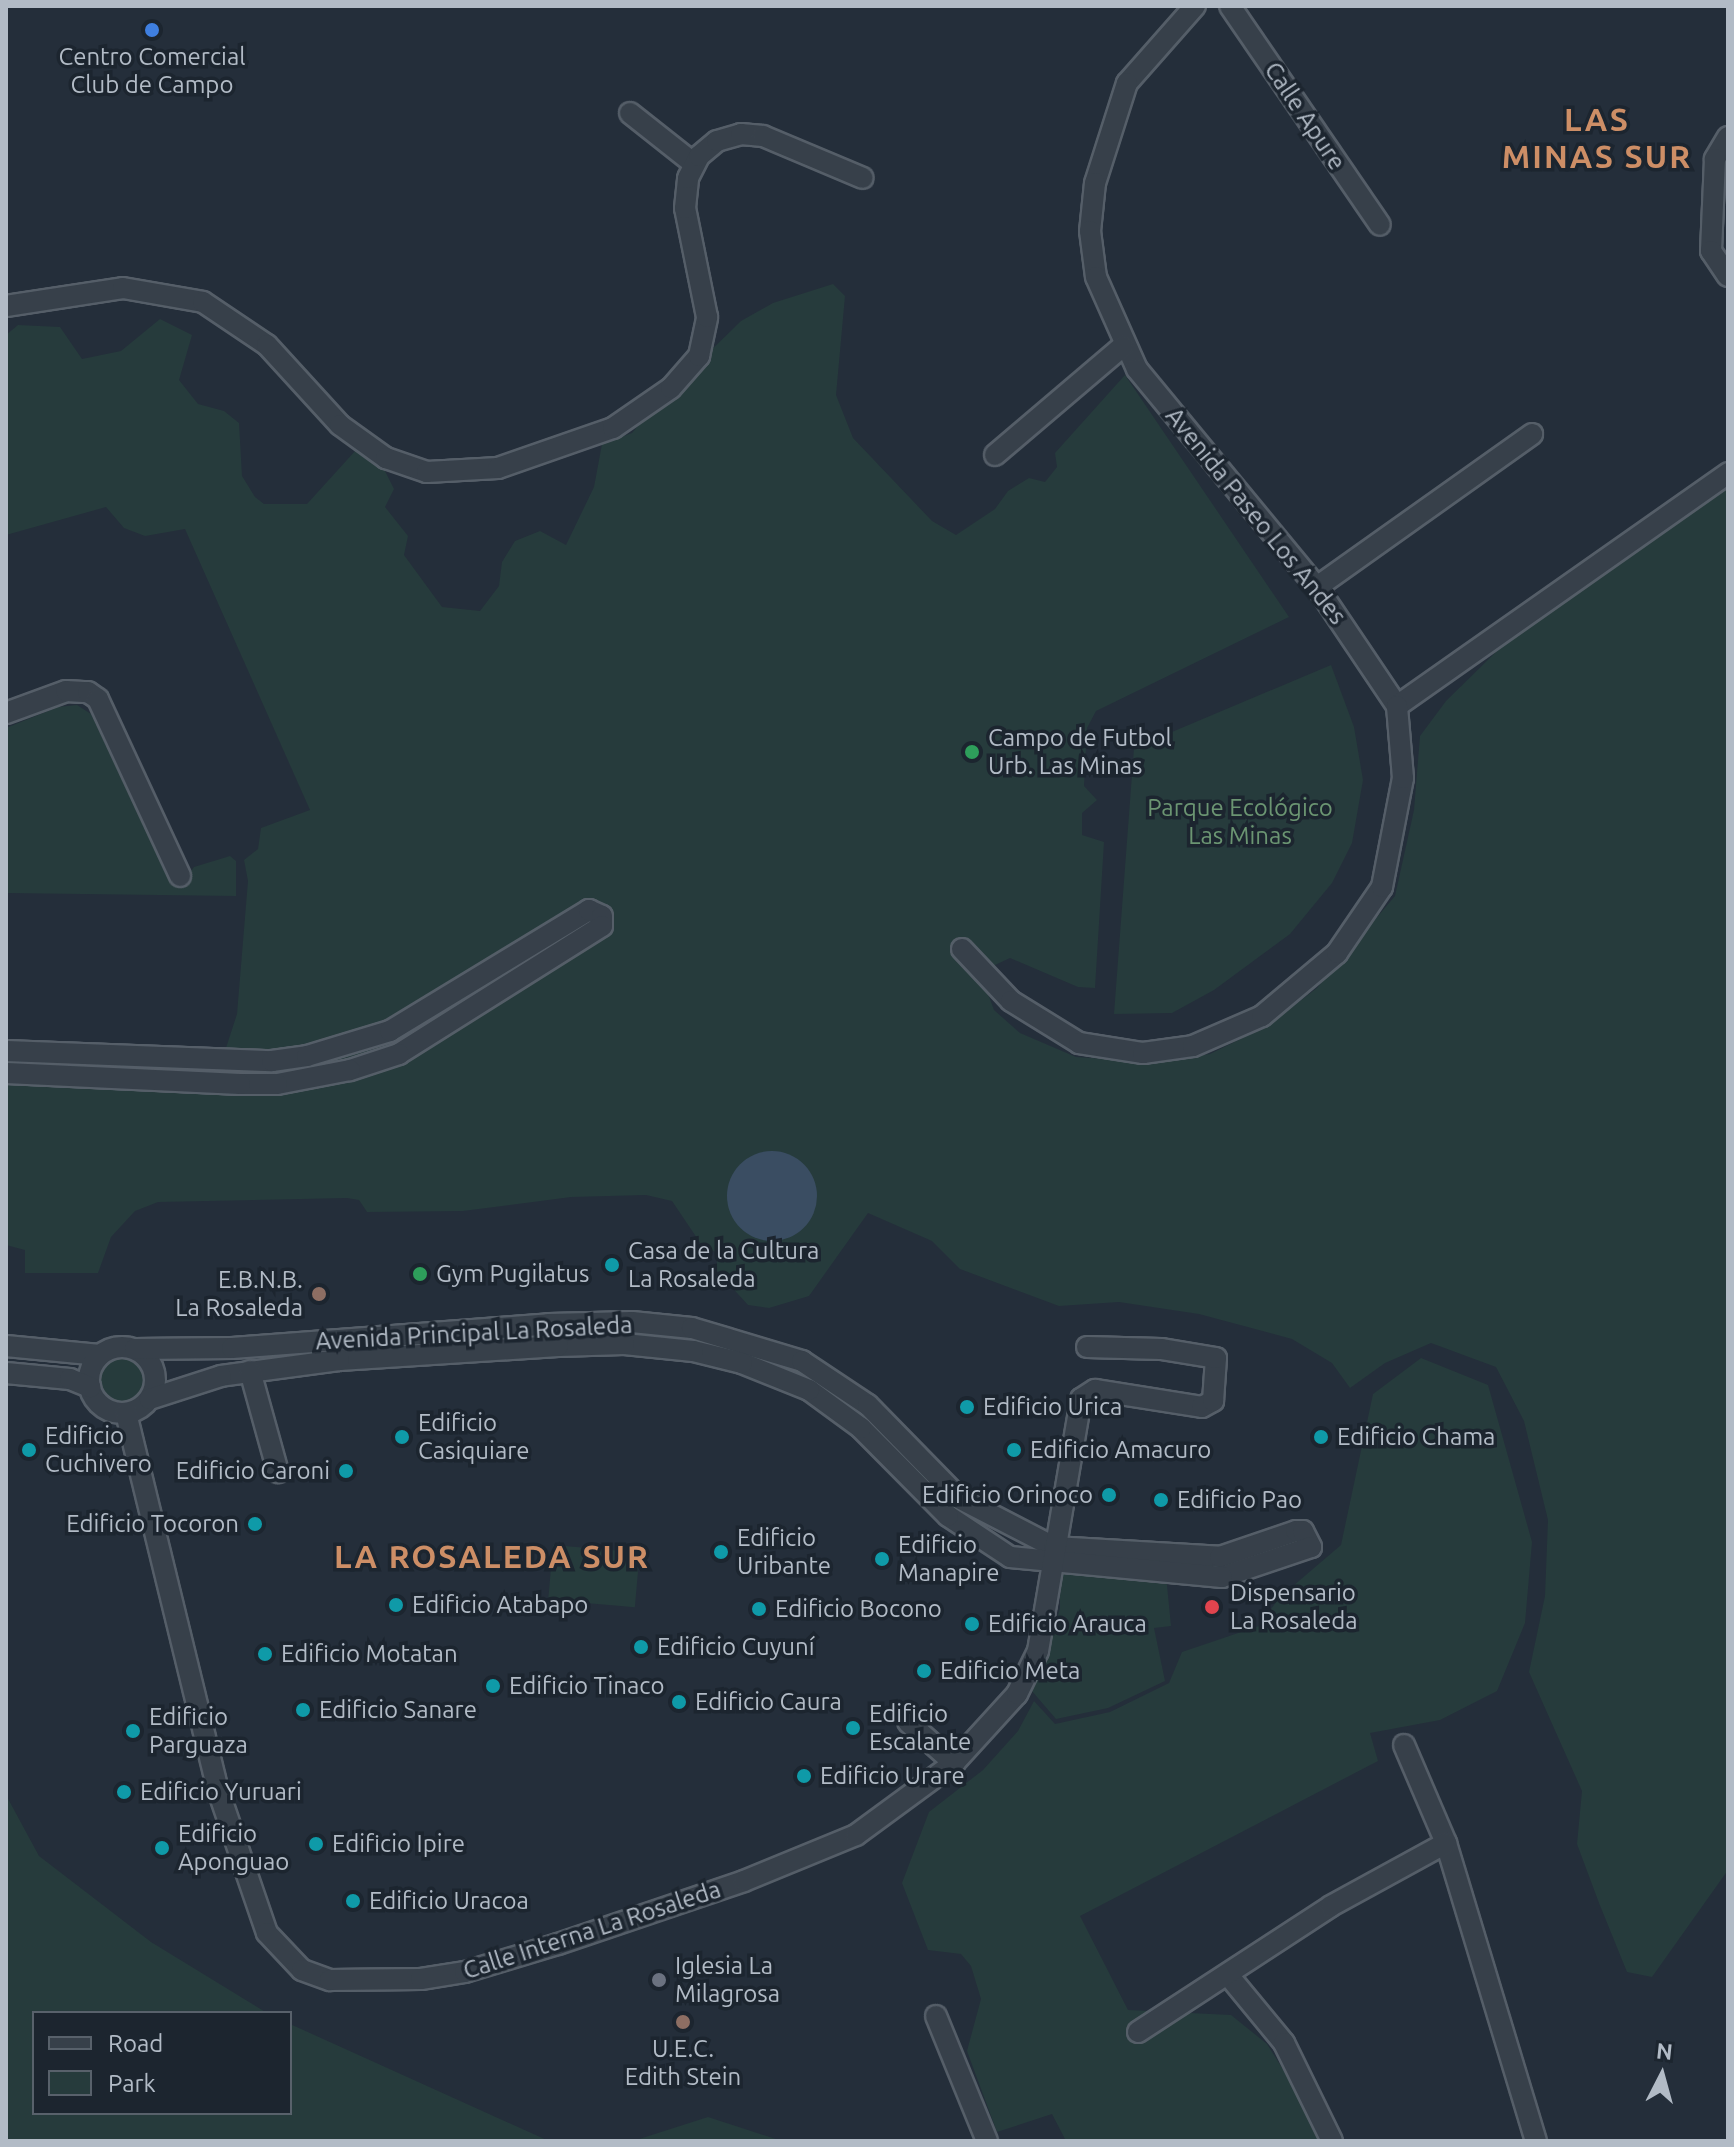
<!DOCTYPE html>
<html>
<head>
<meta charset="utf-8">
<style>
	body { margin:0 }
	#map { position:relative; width:1734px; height:2147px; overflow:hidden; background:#242e3a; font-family:Ubuntu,sans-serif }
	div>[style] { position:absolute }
	.green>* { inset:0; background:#263b3c; transform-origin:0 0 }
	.round { border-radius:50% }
	.water>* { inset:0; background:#3a4d62 }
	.roads { filter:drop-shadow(2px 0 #555e68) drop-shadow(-2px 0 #555e68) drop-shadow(0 2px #555e68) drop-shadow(0 -2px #555e68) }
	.minor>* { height:20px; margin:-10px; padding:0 10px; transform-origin:10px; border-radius:10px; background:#37404a }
	.minor>.ring { margin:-10px; padding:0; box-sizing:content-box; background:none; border:20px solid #37404a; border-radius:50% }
	.dots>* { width:22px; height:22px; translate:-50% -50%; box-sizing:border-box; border:4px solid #1c252f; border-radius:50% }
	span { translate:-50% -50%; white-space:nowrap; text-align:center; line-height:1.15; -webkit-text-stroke:7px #1c252f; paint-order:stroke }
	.poi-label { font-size:24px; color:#b2bbc6 }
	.left { translate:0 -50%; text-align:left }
	.right { translate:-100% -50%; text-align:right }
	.street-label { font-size:24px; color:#b2bbc6 }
	.park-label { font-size:24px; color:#6b9572 }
	.district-label { font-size:32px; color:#cd8e66; font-weight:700; letter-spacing:2px }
	.frame { position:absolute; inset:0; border:8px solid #b2bbc6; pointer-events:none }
	.legend { position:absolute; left:32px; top:2011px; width:260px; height:104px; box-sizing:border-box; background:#1c252f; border:2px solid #58616b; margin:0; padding:10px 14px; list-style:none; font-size:24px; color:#b2bbc6 }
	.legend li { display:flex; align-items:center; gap:16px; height:40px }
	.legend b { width:40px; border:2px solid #58616b }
	.north { position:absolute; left:1622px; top:2035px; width:80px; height:80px; -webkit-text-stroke:6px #1c252f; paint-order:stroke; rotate:6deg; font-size:22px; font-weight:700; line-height:32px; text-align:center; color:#b2bbc6 }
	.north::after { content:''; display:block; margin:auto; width:28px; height:36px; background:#b2bbc6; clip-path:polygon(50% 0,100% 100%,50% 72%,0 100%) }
</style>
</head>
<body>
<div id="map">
	<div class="green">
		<i style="clip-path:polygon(833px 284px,845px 296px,836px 395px,853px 438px,932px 521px,956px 535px,995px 509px,1008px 491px,1029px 478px,1045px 482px,1057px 467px,1055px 453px,1125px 375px,1289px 617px,1096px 711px,1087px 728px,1084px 786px,1097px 800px,1082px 813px,1082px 835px,1104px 842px,1095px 988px,1078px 987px,1010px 958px,980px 972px,994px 1010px,1020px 1033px,1076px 1057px,1154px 1062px,1210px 1054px,1267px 1026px,1317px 988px,1395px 896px,1414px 810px,1420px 736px,1446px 701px,1500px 648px,1728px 488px,1728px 1870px,1652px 1977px,1627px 1972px,1599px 1903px,1577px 1844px,1582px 1791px,1529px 1672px,1545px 1596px,1548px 1520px,1524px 1421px,1496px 1367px,1431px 1343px,1385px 1363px,1350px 1388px,1332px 1363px,1292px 1339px,1199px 1314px,1119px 1302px,1059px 1306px,960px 1269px,932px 1241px,868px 1213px,809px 1296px,769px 1308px,748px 1305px,717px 1271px,717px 1253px,701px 1244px,672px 1201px,646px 1195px,571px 1197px,463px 1211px,367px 1212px,359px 1200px,347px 1198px,158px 1202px,135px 1211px,111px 1237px,98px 1273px,25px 1273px,25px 1250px,6px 1245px,6px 1047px,225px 1051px,237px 1014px,248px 881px,244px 860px,258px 849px,261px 828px,310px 810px,185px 529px,145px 536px,124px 528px,106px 507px,6px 535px,6px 335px,18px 325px,60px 327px,82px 359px,121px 351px,160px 319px,192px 335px,179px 380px,198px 404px,224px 411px,239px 423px,242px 476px,255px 497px,264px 504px,307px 504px,356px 450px,376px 453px,394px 489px,385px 507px,408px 536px,404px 555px,442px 607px,480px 611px,499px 586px,502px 562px,515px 541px,540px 531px,566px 545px,594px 487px,602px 444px,632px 433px,654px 407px,687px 387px,699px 362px,741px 321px,773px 303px)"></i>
		<i style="clip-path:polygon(1331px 665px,1354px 727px,1363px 780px,1352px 843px,1332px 883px,1290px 934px,1214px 990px,1172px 1013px,1114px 1014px,1134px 748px)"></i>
		<i style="clip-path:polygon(77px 705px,91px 714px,166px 871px,186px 878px,194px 867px,230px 856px,236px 861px,236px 896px,6px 893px,6px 728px,58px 707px)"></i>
		<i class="round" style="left:98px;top:1354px;width:48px;height:48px"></i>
		<i style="clip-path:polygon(1421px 1358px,1488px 1385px,1532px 1542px,1525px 1623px,1497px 1691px,1440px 1720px,1370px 1733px,1378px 1761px,1080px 1916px,1128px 2010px,1231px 2015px,1267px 2044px,1312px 2115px,1320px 2141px,1066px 2141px,1052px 2114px,997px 2132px,967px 2051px,981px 1999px,971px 1966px,961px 1954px,928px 1950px,902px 1883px,929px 1812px,983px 1770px,1018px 1731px,1034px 1701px,1055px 1724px,1110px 1712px,1169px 1683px,1182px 1652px,1259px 1626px,1279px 1598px,1341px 1545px,1373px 1394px)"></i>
		<i style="left:553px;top:1545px;width:87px;height:55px;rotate:5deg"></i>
		<i style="clip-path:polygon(1060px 1565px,1166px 1575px,1171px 1626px,1154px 1628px,1165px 1681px,1108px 1708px,1056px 1719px,1025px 1683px,1052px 1637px,1060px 1608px)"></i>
		<i style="clip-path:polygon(6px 1795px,39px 1856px,151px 1942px,267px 2013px,34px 2013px,34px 2113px,290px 2113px,290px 2024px,549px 2141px,6px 2141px)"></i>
		<i style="clip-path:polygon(708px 2117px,782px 2141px,633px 2141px)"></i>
	</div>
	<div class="water">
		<i class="round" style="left:727px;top:1151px;width:90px;height:90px"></i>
	</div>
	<div class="roads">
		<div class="minor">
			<i style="left:1195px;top:6px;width:103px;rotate:131.4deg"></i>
			<i style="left:1127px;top:83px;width:105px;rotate:107.7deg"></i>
			<i style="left:1095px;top:183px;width:48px;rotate:95.9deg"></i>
			<i style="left:1090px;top:231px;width:46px;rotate:82.6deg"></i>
			<i style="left:1096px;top:277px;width:101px;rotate:66deg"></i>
			<i style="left:1137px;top:369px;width:283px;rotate:50.5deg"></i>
			<i style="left:1317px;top:587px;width:143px;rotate:56.1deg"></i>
			<i style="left:1397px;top:706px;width:405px;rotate:-35.1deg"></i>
			<i style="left:1230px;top:6px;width:265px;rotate:55.6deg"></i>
			<i style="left:630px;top:113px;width:80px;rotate:38.4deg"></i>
			<i style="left:1728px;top:137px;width:26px;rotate:121deg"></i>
			<i style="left:1715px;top:159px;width:92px;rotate:92.5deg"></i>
			<i style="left:1711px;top:251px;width:30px;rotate:56deg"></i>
			<i style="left:6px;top:306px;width:118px;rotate:-8.7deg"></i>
			<i style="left:123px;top:288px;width:81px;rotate:9.9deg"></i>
			<i style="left:203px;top:302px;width:77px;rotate:33.9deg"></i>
			<i style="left:267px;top:345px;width:108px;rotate:47.6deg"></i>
			<i style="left:340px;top:425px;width:57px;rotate:35.7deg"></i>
			<i style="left:386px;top:458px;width:43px;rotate:18.9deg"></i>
			<i style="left:427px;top:472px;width:71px;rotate:-3.2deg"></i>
			<i style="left:498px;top:468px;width:122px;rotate:-19.2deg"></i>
			<i style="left:613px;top:428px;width:70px;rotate:-34.6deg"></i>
			<i style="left:671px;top:388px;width:43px;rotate:-48.8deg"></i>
			<i style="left:699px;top:356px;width:40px;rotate:-78deg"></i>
			<i style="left:707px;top:317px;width:111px;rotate:-101.4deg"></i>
			<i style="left:685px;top:208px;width:30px;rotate:-84deg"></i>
			<i style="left:688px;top:178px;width:25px;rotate:-63deg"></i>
			<i style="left:699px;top:156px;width:23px;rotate:-40deg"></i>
			<i style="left:717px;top:141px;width:25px;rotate:-16deg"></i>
			<i style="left:741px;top:134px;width:22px;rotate:5deg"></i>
			<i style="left:763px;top:136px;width:108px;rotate:22.8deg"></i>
			<i style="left:995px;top:455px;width:168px;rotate:-40.4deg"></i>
			<i style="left:1317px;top:587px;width:264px;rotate:-35.4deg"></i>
			<i style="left:6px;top:713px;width:64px;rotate:-20.1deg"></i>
			<i style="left:66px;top:691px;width:22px;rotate:3deg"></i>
			<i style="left:88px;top:692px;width:12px;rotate:35deg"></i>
			<i style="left:98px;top:699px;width:195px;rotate:65.1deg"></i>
			<i style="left:962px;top:949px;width:71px;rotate:46.7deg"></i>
			<i style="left:1011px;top:1001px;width:80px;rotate:31.7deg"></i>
			<i style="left:1079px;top:1043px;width:65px;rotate:8.9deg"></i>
			<i style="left:1143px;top:1053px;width:50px;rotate:-8deg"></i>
			<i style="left:1193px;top:1046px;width:75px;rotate:-23.5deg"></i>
			<i style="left:1262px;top:1016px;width:98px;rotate:-40deg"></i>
			<i style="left:1337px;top:953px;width:80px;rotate:-55.7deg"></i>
			<i style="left:1382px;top:887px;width:111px;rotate:-79.1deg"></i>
			<i style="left:1403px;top:778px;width:72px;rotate:-94.8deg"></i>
			<i style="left:6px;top:1051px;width:266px;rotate:2.2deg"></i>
			<i style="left:272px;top:1061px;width:35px;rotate:-8deg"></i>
			<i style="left:307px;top:1056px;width:87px;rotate:-16.8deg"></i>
			<i style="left:390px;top:1031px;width:233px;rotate:-31.3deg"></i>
			<i style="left:589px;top:910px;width:14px;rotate:25deg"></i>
			<i style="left:602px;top:916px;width:10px;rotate:90deg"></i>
			<i style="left:602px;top:926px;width:240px;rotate:147.8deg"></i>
			<i style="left:399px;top:1054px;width:52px;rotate:161.9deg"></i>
			<i style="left:350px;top:1070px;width:74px;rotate:169.1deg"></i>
			<i style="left:277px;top:1084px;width:37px;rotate:180deg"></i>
			<i style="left:240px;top:1084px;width:234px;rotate:-177.3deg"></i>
			<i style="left:6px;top:1346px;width:94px;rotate:5.5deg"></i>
			<i class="ring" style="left:89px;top:1347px;width:46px;height:46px"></i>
			<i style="left:135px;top:1349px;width:97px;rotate:-0.6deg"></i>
			<i style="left:232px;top:1348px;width:318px;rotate:-4.3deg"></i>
			<i style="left:549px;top:1324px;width:83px;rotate:-1.4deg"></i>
			<i style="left:632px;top:1322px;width:60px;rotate:5.7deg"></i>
			<i style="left:692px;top:1328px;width:115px;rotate:16.7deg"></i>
			<i style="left:802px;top:1361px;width:79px;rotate:33.7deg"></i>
			<i style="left:868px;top:1405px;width:130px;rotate:45.6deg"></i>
			<i style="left:959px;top:1498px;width:107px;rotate:27.3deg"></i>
			<i style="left:1054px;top:1547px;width:166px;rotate:3.4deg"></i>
			<i style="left:1220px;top:1557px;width:80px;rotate:-18.9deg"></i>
			<i style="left:1296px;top:1531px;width:7px"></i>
			<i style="left:1303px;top:1531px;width:18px;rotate:63deg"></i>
			<i style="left:1311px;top:1547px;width:94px;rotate:161.4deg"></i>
			<i style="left:1222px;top:1577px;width:213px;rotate:-174.6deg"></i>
			<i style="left:1010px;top:1557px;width:74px;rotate:-146.5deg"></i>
			<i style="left:948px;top:1516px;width:124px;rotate:-134.7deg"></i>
			<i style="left:861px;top:1428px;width:64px;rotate:-143.8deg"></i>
			<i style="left:809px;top:1390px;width:72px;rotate:-158.1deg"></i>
			<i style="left:742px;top:1363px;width:50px;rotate:-166.2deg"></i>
			<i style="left:693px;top:1351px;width:69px;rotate:-174.2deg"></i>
			<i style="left:624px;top:1344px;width:66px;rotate:178.3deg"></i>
			<i style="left:558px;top:1346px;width:219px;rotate:176.3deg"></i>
			<i style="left:339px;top:1360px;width:119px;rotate:172.3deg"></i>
			<i style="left:221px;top:1376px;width:75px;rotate:162.1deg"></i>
			<i style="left:250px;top:1371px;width:105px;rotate:74.5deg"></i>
			<i style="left:6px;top:1373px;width:64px;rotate:5.4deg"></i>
			<i style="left:70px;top:1379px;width:22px;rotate:22deg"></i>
			<i style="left:126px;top:1413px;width:388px;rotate:76.3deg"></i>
			<i style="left:218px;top:1790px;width:151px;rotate:71.1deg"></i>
			<i style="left:267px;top:1933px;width:51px;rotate:46.6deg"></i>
			<i style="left:302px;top:1970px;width:30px;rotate:20deg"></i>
			<i style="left:330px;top:1980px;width:91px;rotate:-0.6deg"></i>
			<i style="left:421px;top:1979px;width:45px;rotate:-9deg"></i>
			<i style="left:465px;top:1972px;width:97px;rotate:-16.8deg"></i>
			<i style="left:558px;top:1944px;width:196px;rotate:-18.7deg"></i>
			<i style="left:744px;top:1881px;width:121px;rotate:-22.3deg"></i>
			<i style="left:856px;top:1835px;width:122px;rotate:-36.3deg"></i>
			<i style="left:954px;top:1763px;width:93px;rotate:-47.6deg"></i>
			<i style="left:1017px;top:1694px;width:48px;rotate:-64deg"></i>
			<i style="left:1038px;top:1651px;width:256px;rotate:-80.3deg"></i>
			<i style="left:1081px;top:1399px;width:17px;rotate:-33deg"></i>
			<i style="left:1095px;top:1390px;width:108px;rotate:9deg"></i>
			<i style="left:1202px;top:1407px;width:13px;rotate:-29deg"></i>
			<i style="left:1213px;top:1401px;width:43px;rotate:-86deg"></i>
			<i style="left:1216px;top:1358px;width:56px;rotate:-170.7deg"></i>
			<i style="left:1161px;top:1349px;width:74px;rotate:-178.5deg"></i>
			<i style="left:908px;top:1722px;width:62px;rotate:41.7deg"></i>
			<i style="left:1404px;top:1745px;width:107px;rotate:66.8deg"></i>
			<i style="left:1446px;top:1843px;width:311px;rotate:73.2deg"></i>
			<i style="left:1228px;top:1975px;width:88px;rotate:50.5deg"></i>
			<i style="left:1284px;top:2043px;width:109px;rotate:63.9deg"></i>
			<i style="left:936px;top:2016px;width:135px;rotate:67.8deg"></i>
			<i style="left:1138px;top:2032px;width:230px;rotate:-33.1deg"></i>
			<i style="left:1331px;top:1906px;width:131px;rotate:-28.7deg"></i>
		</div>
	</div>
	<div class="dots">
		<i style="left:152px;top:30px;background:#3f7fe0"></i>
		<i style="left:972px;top:752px;background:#2e9e5b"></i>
		<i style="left:612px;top:1265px;background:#0f9aa8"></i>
		<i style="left:420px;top:1274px;background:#2e9e5b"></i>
		<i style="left:319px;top:1294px;background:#8d6e63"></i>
		<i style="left:967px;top:1407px;background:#0f9aa8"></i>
		<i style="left:402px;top:1437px;background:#0f9aa8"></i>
		<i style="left:1321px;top:1437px;background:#0f9aa8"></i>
		<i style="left:29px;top:1450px;background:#0f9aa8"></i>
		<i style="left:1014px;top:1450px;background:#0f9aa8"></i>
		<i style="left:346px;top:1471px;background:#0f9aa8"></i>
		<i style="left:1109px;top:1495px;background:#0f9aa8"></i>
		<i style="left:1161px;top:1500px;background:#0f9aa8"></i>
		<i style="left:255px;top:1524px;background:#0f9aa8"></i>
		<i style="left:721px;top:1552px;background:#0f9aa8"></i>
		<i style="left:882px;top:1559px;background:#0f9aa8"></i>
		<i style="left:396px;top:1605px;background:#0f9aa8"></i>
		<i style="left:1212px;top:1607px;background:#e0444e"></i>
		<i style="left:759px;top:1609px;background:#0f9aa8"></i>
		<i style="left:972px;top:1624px;background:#0f9aa8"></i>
		<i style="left:641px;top:1647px;background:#0f9aa8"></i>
		<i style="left:265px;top:1654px;background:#0f9aa8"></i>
		<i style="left:924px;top:1671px;background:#0f9aa8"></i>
		<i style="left:493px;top:1686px;background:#0f9aa8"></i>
		<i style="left:679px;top:1702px;background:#0f9aa8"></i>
		<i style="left:303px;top:1710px;background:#0f9aa8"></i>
		<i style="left:853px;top:1728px;background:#0f9aa8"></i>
		<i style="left:133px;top:1731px;background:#0f9aa8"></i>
		<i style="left:804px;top:1776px;background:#0f9aa8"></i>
		<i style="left:124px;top:1792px;background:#0f9aa8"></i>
		<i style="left:316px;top:1844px;background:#0f9aa8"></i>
		<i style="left:162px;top:1848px;background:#0f9aa8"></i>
		<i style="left:353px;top:1901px;background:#0f9aa8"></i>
		<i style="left:659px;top:1980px;background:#6b7280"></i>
		<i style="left:683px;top:2022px;background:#8d6e63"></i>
	</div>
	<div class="poi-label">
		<span style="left:152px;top:71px">Centro Comercial<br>Club de Campo</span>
		<span class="left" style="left:988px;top:752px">Campo de Futbol<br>Urb. Las Minas</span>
		<span class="left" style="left:628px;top:1265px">Casa de la Cultura<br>La Rosaleda</span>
		<span class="left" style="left:436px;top:1274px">Gym Pugilatus</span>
		<span class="right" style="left:303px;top:1294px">E.B.N.B.<br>La Rosaleda</span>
		<span class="left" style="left:983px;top:1407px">Edificio Urica</span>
		<span class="left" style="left:418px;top:1437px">Edificio<br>Casiquiare</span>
		<span class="left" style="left:45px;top:1450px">Edificio<br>Cuchivero</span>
		<span class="left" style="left:1337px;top:1437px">Edificio Chama</span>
		<span class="left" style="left:1030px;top:1450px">Edificio Amacuro</span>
		<span class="right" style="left:330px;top:1471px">Edificio Caroni</span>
		<span class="right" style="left:1093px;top:1495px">Edificio Orinoco</span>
		<span class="left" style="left:1177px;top:1500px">Edificio Pao</span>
		<span class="right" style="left:239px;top:1524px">Edificio Tocoron</span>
		<span class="left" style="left:737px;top:1552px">Edificio<br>Uribante</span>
		<span class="left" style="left:898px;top:1559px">Edificio<br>Manapire</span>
		<span class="left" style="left:1230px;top:1607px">Dispensario<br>La Rosaleda</span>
		<span class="left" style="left:412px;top:1605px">Edificio Atabapo</span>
		<span class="left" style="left:775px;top:1609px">Edificio Bocono</span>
		<span class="left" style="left:988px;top:1624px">Edificio Arauca</span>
		<span class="left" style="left:657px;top:1647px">Edificio Cuyuní</span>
		<span class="left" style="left:281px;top:1654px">Edificio Motatan</span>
		<span class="left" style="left:940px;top:1671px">Edificio Meta</span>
		<span class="left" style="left:509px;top:1686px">Edificio Tinaco</span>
		<span class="left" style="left:695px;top:1702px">Edificio Caura</span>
		<span class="left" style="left:319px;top:1710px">Edificio Sanare</span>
		<span class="left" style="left:869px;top:1728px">Edificio<br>Escalante</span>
		<span class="left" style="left:149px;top:1731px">Edificio<br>Parguaza</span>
		<span class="left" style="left:820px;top:1776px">Edificio Urare</span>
		<span class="left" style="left:140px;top:1792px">Edificio Yuruari</span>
		<span class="left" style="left:178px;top:1848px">Edificio<br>Aponguao</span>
		<span class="left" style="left:332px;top:1844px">Edificio Ipire</span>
		<span class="left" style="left:369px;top:1901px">Edificio Uracoa</span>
		<span class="left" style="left:675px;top:1980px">Iglesia La<br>Milagrosa</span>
		<span style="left:683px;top:2063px">U.E.C.<br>Edith Stein</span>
	</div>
	<div class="street-label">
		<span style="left:1305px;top:116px;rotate:56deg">Calle Apure</span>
		<span style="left:1256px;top:516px;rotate:51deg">Avenida Paseo Los Andes</span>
		<span style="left:474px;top:1333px;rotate:-3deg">Avenida Principal La Rosaleda</span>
		<span style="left:592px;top:1930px;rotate:-18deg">Calle Interna La Rosaleda</span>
	</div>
	<div class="park-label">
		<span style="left:1240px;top:822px">Parque Ecológico<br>Las Minas</span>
	</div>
	<div class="district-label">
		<span style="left:1597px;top:138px">LAS<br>MINAS SUR</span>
		<span style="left:492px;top:1556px">LA ROSALEDA SUR</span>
	</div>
	<div class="frame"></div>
	<ul class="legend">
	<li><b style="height:10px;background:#37404a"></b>Road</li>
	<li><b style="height:22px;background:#263b3c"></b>Park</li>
	</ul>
	<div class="north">N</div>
</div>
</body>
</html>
